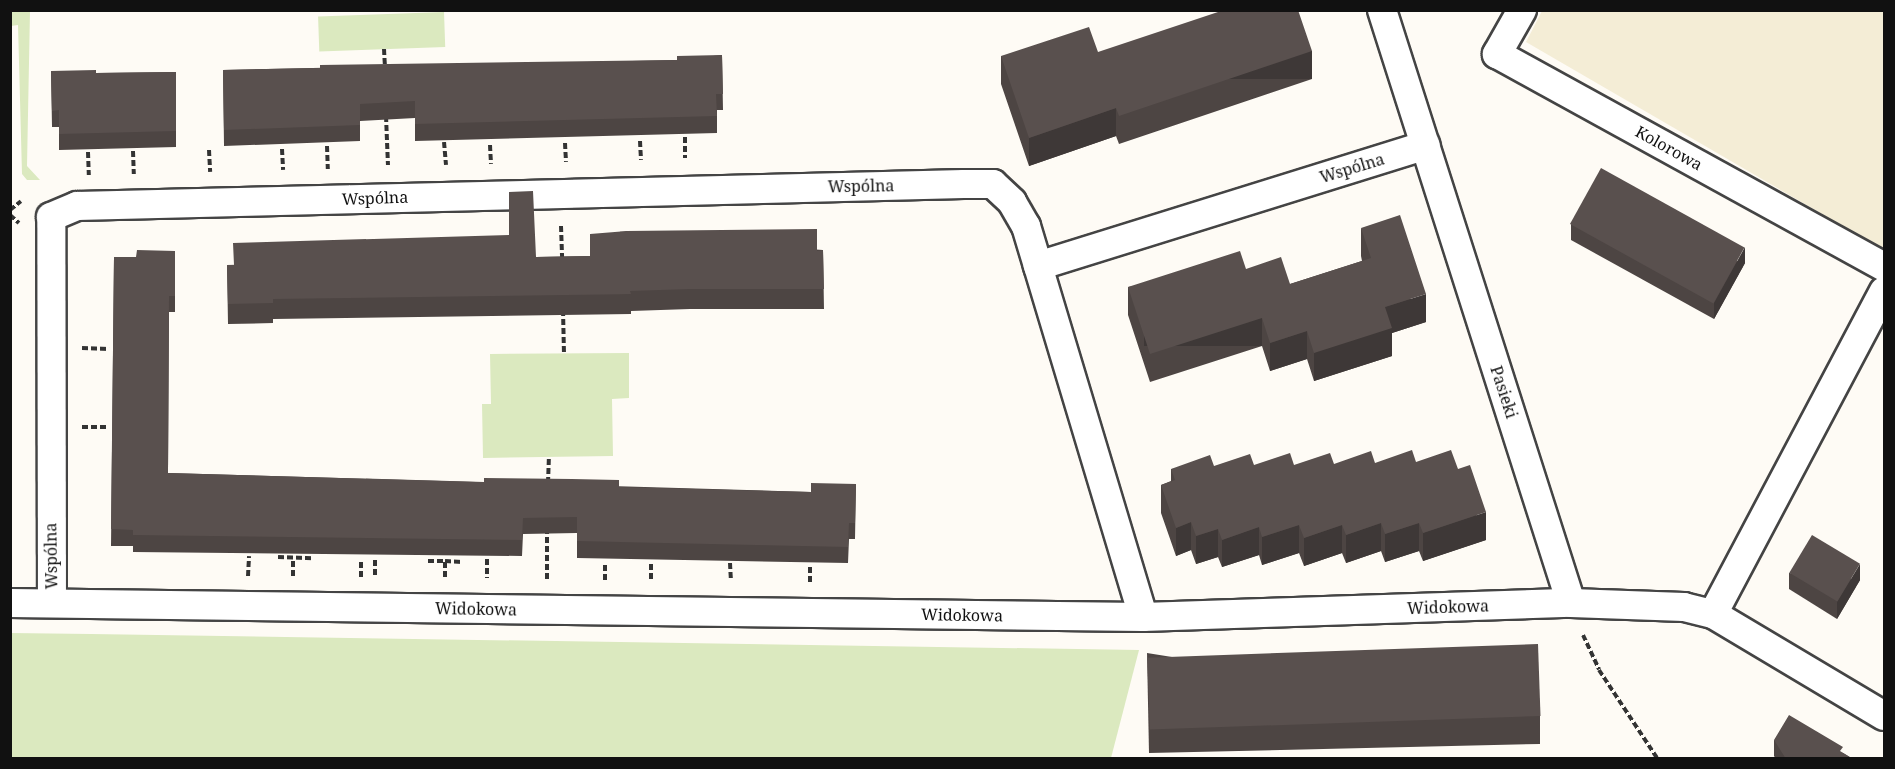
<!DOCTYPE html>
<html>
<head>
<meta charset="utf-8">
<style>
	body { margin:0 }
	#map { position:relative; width:1895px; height:769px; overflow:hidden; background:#fefbf5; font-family:"Noto Serif",serif }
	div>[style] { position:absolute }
	.farmland>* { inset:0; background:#f4edd6 }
	.green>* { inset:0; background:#dbe9bf; transform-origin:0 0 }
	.path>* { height:4px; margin-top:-2px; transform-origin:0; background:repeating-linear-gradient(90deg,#333 0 6px,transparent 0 9px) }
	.roads { filter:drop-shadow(2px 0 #444) drop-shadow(-2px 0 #444) drop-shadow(0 2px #444) drop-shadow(0 -2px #444) }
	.minor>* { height:28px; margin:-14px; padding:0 14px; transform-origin:14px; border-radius:14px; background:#fff }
	.wall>* { inset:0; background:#4d4543 }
	.shaded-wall>* { inset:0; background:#3e3837; transform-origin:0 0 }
	.building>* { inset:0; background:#59504e; transform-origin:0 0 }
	span { translate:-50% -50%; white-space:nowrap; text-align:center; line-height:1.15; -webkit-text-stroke:6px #fff; paint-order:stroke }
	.street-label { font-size:16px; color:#111 }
	.frame { position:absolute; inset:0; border:12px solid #111; pointer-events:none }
</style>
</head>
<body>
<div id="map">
	<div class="farmland">
		<i style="clip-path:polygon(1542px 11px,1884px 11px,1884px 250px,1526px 42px)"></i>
	</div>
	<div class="green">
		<i style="clip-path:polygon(10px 11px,30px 11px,27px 166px,40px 180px,27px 180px,22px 174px,18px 25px,11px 26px)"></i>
		<i style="left:444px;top:12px;width:35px;height:126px;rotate:88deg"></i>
		<i style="clip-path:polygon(629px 353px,629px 398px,612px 399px,613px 456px,483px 458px,482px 404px,491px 404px,490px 354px)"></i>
		<i style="clip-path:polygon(10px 633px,91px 634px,1139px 650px,1111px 758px,11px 758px)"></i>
	</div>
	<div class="path">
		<i style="left:384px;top:49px;width:17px;rotate:87deg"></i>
		<i style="left:386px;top:116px;width:49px;rotate:87.7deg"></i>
		<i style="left:685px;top:137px;width:21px;rotate:90deg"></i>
		<i style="left:640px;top:141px;width:19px;rotate:87deg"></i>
		<i style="left:444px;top:142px;width:23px;rotate:85deg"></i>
		<i style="left:565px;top:143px;width:19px;rotate:87deg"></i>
		<i style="left:490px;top:145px;width:19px;rotate:87deg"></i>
		<i style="left:327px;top:146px;width:23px;rotate:88deg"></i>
		<i style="left:282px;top:149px;width:21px;rotate:87deg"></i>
		<i style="left:209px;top:150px;width:22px;rotate:87deg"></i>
		<i style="left:133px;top:151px;width:23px;rotate:88deg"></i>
		<i style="left:88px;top:152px;width:23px;rotate:88deg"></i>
		<i style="left:10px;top:210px;width:14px;rotate:-39deg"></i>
		<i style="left:10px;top:215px;width:12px;rotate:42deg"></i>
		<i style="left:561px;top:226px;width:34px;rotate:88deg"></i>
		<i style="left:563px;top:310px;width:43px;rotate:88.7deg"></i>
		<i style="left:82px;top:348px;width:27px;rotate:2deg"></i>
		<i style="left:82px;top:427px;width:27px"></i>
		<i style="left:548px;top:483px;width:26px;rotate:-88deg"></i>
		<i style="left:278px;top:557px;width:35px;rotate:2deg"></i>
		<i style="left:487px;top:559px;width:19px;rotate:90deg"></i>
		<i style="left:375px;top:560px;width:17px;rotate:90deg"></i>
		<i style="left:428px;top:561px;width:17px"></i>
		<i style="left:730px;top:563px;width:18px;rotate:87deg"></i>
		<i style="left:651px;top:564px;width:16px;rotate:90deg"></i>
		<i style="left:810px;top:567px;width:15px;rotate:90deg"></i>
		<i style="left:248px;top:576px;width:20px;rotate:-87deg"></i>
		<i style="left:293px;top:576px;width:18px;rotate:-90deg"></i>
		<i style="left:361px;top:577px;width:17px;rotate:-90deg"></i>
		<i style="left:445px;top:577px;width:16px;rotate:-90deg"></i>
		<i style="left:445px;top:561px;width:17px;rotate:3deg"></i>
		<i style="left:547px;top:579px;width:50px;rotate:-90deg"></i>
		<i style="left:605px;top:580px;width:17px;rotate:-90deg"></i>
		<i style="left:1583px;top:635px;width:38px;rotate:65deg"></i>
		<i style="left:1599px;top:670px;width:105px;rotate:56.6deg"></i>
	</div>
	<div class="roads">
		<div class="minor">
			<i style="left:1382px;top:10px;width:622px;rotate:72.32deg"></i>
			<i style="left:1522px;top:10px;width:51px;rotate:119.6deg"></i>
			<i style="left:1497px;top:54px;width:442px;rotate:28.8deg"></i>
			<i style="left:1038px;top:266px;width:406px;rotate:-17.3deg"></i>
			<i style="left:10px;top:603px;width:1133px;rotate:0.71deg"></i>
			<i style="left:1143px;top:617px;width:428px;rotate:-1.9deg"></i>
			<i style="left:1571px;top:603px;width:113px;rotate:2deg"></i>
			<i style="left:1684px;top:607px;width:30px;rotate:14deg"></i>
			<i style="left:1713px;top:614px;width:199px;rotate:30.8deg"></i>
			<i style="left:52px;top:603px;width:386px;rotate:-90.1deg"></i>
			<i style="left:51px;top:217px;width:28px;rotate:-23deg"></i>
			<i style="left:77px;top:206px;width:887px;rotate:-1.42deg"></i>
			<i style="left:964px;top:184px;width:29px"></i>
			<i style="left:993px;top:184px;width:26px;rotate:43deg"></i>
			<i style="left:1012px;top:202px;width:28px;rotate:60deg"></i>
			<i style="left:1026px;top:226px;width:408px;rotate:73.3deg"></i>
			<i style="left:1713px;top:614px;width:365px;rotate:-62.1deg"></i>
		</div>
	</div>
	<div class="wall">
		<i style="clip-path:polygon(1098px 52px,1312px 79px,1119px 144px,1116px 136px,1029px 166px,1001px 84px,1001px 56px)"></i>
		<i style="clip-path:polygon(722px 55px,723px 110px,717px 110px,717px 133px,415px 141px,415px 118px,360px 121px,360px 141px,224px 146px,223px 70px,677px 60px)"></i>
		<i style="clip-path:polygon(51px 71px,96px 73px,176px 72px,176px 147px,59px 150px,59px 127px,52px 127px)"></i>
		<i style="clip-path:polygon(1571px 224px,1745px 263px,1714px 319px,1571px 240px)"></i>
		<i style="clip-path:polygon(1361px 228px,1426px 322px,1392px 333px,1392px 356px,1314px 381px,1307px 359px,1270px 371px,1262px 346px,1150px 382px,1128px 315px,1128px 287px,1246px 269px,1290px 284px,1362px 261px,1361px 256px)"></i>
		<i style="clip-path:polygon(590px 234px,823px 250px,824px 309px,690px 309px,631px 311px,631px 314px,273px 319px,273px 323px,228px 324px,227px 265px,536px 257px,590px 256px)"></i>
		<i style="clip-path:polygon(175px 251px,175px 312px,169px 312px,168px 473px,811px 492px,856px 484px,855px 539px,849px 539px,848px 563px,577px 558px,577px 533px,523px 534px,522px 556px,133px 552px,133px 546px,111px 546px,114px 257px,136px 257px)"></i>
		<i style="clip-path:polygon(1416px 462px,1458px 469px,1486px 540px,1423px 561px,1419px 551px,1385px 562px,1381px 551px,1346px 563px,1342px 553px,1304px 566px,1299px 553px,1262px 565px,1259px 555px,1222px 567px,1218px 557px,1196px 564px,1191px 550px,1176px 556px,1161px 513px,1161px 485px,1171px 481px,1171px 469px,1214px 466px,1294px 465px)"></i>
		<i style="clip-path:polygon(1789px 573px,1860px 580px,1837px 619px,1789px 589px)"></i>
		<i style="clip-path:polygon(1147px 653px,1540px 716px,1540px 744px,1149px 753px)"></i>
		<i style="clip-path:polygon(1774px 740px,1843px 753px,1853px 759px,1776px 759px,1774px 756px)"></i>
	</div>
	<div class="shaded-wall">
		<i style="left:1312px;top:51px;width:28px;height:204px;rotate:90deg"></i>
		<i style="clip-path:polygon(1116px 108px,1116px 136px,1029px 166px,1029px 138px)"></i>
		<i style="clip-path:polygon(1745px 247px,1745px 263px,1714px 319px,1714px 303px)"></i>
		<i style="clip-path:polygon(1426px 294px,1426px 322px,1392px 333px,1392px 356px,1314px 381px,1314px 353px,1385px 307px)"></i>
		<i style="left:1262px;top:318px;width:28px;height:118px;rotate:90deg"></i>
		<i style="clip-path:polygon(1307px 331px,1307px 359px,1270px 371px,1270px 343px)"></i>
		<i style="clip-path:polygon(1486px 512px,1486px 540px,1423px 561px,1423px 533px)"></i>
		<i style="clip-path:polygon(1191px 522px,1191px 550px,1176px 556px,1176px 528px)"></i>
		<i style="clip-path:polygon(1381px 523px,1381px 551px,1346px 563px,1346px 535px)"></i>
		<i style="clip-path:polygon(1419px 523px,1419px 551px,1385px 562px,1385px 534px)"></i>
		<i style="clip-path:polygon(1299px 525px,1299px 553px,1262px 565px,1262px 537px)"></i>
		<i style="clip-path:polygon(1342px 525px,1342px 553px,1304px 566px,1304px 538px)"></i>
		<i style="clip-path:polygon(1259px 527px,1259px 555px,1222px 567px,1222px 540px)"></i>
		<i style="clip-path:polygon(1218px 529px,1218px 557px,1196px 564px,1196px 536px)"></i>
		<i style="clip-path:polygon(1860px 564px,1860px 580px,1837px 619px,1837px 602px)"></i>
	</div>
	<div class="building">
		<i style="clip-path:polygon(1224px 10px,1298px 10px,1312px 51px,1119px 116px,1116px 108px,1029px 138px,1001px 56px,1089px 27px,1098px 52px)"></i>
		<i style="clip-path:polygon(722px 55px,723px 94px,716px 94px,717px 116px,415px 124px,415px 101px,360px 104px,360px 125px,224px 130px,223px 70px,320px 68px,320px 65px,677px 60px,677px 56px)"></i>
		<i style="clip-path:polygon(96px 70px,96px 73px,176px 72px,176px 131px,59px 134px,59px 110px,52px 111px,51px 71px)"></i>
		<i style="left:1601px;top:168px;width:164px;height:64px;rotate:29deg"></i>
		<i style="clip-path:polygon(533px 191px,536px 257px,590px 256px,590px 234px,626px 231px,817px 229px,817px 251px,823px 250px,824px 289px,690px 289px,630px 291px,631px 294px,273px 299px,273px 303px,228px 304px,227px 265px,234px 265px,233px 243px,509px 235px,509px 192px)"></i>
		<i style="clip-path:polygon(1400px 215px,1426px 294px,1385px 307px,1392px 328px,1314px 353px,1307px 331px,1270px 343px,1262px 318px,1150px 354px,1128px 287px,1240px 251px,1246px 269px,1281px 257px,1290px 284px,1371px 258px,1361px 228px)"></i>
		<i style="clip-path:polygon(137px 250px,175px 251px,175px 296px,169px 296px,168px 473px,484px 482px,484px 478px,572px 479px,619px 480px,619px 487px,811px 492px,811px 483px,856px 484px,855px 523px,849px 523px,848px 547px,577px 541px,577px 517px,523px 518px,522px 540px,133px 535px,133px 530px,111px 529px,114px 257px,136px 257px)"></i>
		<i style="clip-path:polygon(1412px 450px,1416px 462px,1451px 450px,1458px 469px,1470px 465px,1486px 512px,1423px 533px,1419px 523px,1385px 534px,1381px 523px,1346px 535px,1342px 525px,1304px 538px,1299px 525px,1262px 537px,1259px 527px,1222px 540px,1218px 529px,1196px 536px,1191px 522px,1176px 528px,1161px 485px,1175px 480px,1171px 469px,1210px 455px,1214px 466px,1250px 454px,1254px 465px,1290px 453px,1294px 465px,1330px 453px,1334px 464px,1371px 451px,1375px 463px)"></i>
		<i style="left:1812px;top:535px;width:56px;height:44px;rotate:31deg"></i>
		<i style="left:1538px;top:644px;width:72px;height:391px;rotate:88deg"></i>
		<i style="clip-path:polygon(1789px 715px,1843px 747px,1840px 751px,1853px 759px,1786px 759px,1774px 740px)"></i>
	</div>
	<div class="street-label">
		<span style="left:1669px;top:148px;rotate:29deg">Kolorowa</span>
		<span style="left:1352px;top:168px;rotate:-17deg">Wspólna</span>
		<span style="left:861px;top:186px;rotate:-1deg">Wspólna</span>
		<span style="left:375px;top:198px;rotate:-2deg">Wspólna</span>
		<span style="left:1504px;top:392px;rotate:72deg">Pasieki</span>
		<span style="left:51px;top:556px;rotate:-91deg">Wspólna</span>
		<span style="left:1448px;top:607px;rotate:-2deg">Widokowa</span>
		<span style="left:476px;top:609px;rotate:1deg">Widokowa</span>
		<span style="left:962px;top:615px;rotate:1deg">Widokowa</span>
	</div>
	<div class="frame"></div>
</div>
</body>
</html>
